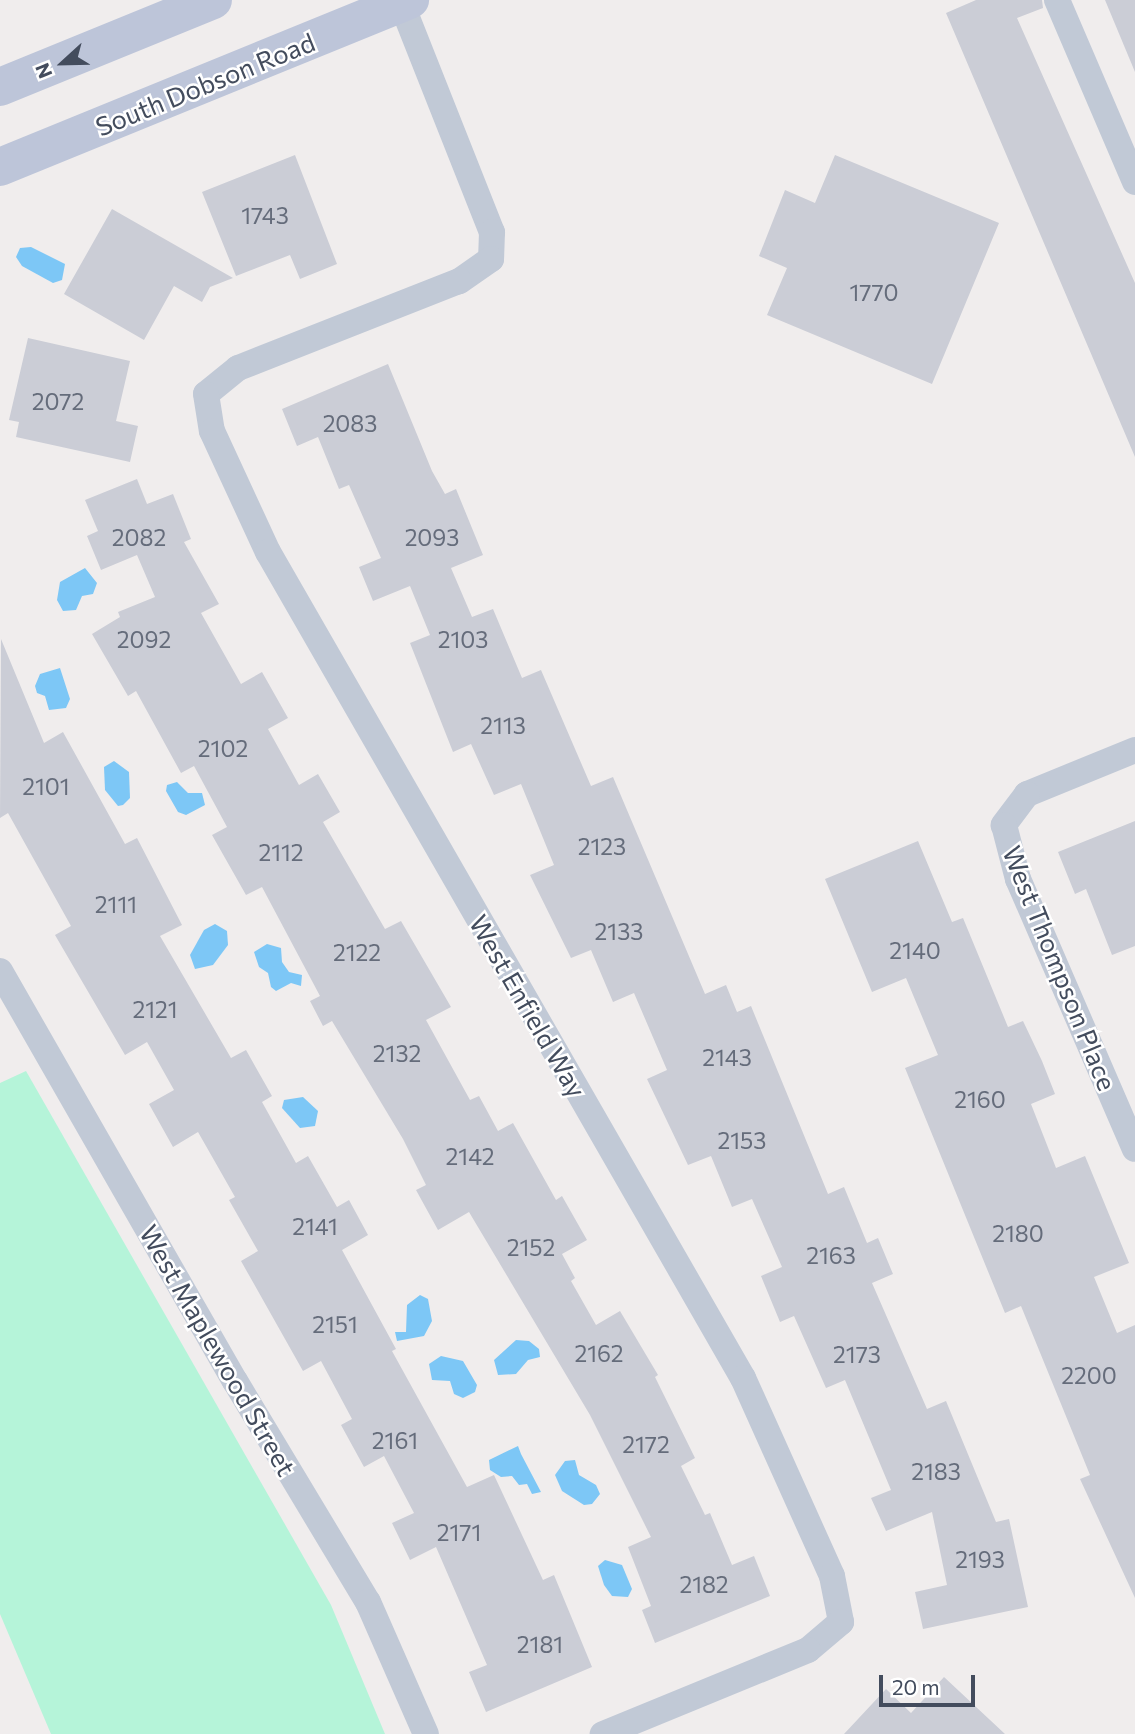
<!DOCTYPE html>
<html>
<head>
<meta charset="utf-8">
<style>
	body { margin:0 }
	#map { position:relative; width:1135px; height:1734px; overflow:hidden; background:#f0eded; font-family:Commissioner,sans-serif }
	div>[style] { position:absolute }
	.green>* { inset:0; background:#b5f4d9 }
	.water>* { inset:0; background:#7dc7f6 }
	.building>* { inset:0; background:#cbcdd6 }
	.minor>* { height:26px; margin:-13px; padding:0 13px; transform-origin:13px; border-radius:13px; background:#c1c9d6 }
	.secondary>* { height:38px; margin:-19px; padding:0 19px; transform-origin:19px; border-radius:19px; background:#bdc5d9 }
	span { translate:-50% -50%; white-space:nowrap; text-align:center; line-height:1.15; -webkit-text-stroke:5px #fff; paint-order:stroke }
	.number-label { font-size:23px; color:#656c7b }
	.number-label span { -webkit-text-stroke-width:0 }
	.street-label { font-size:26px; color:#434c5d }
	.north { position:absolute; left:28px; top:28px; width:70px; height:70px; -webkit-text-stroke:5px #fff; paint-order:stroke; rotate:248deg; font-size:19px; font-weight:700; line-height:28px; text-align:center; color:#434c5d }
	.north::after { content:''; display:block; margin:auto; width:24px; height:32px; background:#434c5d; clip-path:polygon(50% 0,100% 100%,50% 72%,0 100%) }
	.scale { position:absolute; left:879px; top:1675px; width:96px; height:32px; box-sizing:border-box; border:4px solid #434c5d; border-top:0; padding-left:9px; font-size:21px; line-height:24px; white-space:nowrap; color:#434c5d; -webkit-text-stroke:5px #fff; paint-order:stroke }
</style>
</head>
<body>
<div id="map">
	<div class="green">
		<i style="clip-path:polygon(26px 1071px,331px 1605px,385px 1734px,51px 1734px,0 1614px,0 1083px)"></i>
	</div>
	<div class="water">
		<i style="clip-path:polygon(31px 247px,65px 264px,62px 280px,53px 283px,22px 266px,16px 257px,20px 248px)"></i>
		<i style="clip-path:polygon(85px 568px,97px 583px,93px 594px,82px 596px,76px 610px,63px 611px,57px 600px,60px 582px)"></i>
		<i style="clip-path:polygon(60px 668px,70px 699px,66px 708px,49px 710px,45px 696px,37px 693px,35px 686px,40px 674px)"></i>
		<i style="clip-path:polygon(114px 761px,129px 772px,130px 798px,123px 805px,118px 806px,105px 790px,104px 767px)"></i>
		<i style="clip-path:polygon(177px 782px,188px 793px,202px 793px,205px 805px,186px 815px,178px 812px,166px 791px,167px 785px)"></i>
		<i style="clip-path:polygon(215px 924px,227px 931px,228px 945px,213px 965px,195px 969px,190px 955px,204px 930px)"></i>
		<i style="clip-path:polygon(267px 944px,281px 948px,282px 962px,289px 972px,302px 975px,301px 986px,291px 983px,276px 991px,271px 987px,268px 973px,259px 967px,254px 952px)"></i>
		<i style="clip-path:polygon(303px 1097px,318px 1111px,315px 1126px,300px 1128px,282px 1108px,284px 1100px)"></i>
		<i style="clip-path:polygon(420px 1295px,428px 1299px,432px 1321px,424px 1336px,397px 1341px,395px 1332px,406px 1332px,407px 1305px)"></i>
		<i style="clip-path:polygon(516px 1340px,529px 1341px,539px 1349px,540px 1357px,528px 1360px,516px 1374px,498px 1375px,494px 1360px)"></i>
		<i style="clip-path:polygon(441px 1356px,463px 1361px,477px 1385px,475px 1392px,463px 1398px,454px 1394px,450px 1381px,432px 1380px,429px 1364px)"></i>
		<i style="clip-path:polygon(518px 1446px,521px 1454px,541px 1492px,532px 1494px,527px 1484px,519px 1485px,512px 1476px,501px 1477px,490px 1470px,489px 1460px)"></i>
		<i style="clip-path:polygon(575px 1460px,579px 1475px,596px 1485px,600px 1494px,592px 1504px,584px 1505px,562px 1491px,555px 1475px,565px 1461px)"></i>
		<i style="clip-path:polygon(605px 1560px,622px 1565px,632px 1589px,628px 1597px,612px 1596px,604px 1585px,598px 1566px)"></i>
	</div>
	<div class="building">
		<i style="clip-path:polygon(976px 0,1042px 0,1043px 8px,1017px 18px,1135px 283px,1135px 457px,946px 13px)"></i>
		<i style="clip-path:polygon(1105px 0,1135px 0,1135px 72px)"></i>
		<i style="clip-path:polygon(295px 155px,337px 264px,300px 279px,290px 255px,236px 276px,202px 192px)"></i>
		<i style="clip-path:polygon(835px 155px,999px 223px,932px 384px,767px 315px,787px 268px,759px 256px,785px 190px,815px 203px)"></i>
		<i style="clip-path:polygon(112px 209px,233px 278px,210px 287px,202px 302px,174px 286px,144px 340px,64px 294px)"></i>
		<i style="clip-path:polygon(28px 338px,130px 361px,116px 421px,138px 426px,130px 462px,16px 437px,19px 422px,9px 420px)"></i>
		<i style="clip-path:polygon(388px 364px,432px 471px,445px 494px,456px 489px,483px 555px,451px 568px,472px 617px,493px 609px,522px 678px,541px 670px,591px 786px,613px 777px,705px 994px,726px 985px,737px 1012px,751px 1006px,828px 1194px,844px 1187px,867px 1243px,878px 1238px,893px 1274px,872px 1283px,927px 1409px,946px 1401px,996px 1522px,1009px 1519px,1028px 1607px,923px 1629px,915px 1592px,947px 1585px,932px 1512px,886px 1531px,871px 1498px,891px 1490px,845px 1380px,826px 1388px,794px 1316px,780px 1322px,761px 1276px,782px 1267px,752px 1199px,732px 1207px,711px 1156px,688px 1165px,647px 1079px,667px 1070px,634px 993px,613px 1002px,591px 950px,571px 958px,530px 875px,554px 865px,521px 784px,494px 795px,471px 744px,453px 752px,410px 643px,430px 635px,410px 586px,373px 601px,359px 567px,381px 558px,349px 485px,339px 489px,318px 437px,297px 446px,282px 409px)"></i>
		<i style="clip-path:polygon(137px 479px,147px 504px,173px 494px,191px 539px,184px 542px,219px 604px,201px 613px,241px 684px,262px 672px,288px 718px,268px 729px,299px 785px,318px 774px,340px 812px,323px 822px,385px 929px,401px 921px,451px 1007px,426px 1020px,470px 1100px,479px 1096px,498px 1131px,513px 1123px,556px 1200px,562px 1196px,587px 1240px,562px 1254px,575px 1278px,571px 1281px,596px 1325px,620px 1311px,658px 1375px,655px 1377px,695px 1458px,681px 1466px,705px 1515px,710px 1513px,732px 1565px,754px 1556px,770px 1596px,655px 1643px,642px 1610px,651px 1606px,628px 1547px,651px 1537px,590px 1415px,469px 1212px,438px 1230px,416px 1190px,426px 1185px,403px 1139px,332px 1021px,323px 1026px,310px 1001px,320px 996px,262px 887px,246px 895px,212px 835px,227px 827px,194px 766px,181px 773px,136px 691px,128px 696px,92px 634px,120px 617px,118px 612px,155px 597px,137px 555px,101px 570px,87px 536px,98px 531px,85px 500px)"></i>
		<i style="clip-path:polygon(1px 639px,44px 743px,63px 732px,125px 844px,137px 838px,182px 925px,160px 936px,231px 1058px,246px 1050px,272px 1096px,262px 1102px,296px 1163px,308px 1156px,337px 1207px,349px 1200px,368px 1235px,342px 1250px,396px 1349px,392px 1351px,467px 1487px,494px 1475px,543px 1580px,554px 1575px,592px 1667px,486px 1712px,469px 1672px,487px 1665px,436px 1547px,410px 1560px,392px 1523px,414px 1513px,384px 1456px,364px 1467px,341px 1425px,352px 1419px,321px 1361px,303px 1371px,241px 1261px,258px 1251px,229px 1200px,235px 1197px,198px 1132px,173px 1147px,149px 1104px,174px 1090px,147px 1042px,125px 1055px,55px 935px,71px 926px,8px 813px,0 818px)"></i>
		<i style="clip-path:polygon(1135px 821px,1135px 946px,1112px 955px,1086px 889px,1075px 894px,1058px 852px)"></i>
		<i style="clip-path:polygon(918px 841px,952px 922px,963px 918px,1008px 1027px,1023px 1021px,1042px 1061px,1055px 1094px,1031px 1104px,1056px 1168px,1085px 1156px,1129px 1263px,1094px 1277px,1117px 1333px,1135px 1325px,1135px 1598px,1080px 1479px,1090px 1475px,1021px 1306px,1005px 1313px,905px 1068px,938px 1055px,906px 978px,872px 992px,825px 879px)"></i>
		<i style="clip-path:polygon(944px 1677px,1005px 1734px,844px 1734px,886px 1689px,911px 1713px)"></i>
	</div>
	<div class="minor">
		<i style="left:400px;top:0;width:250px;rotate:68.4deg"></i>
		<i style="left:492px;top:232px;width:27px;rotate:92deg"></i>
		<i style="left:491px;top:259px;width:39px;rotate:145deg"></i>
		<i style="left:459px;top:281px;width:238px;rotate:158.5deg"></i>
		<i style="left:238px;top:368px;width:41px;rotate:140.9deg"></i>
		<i style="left:206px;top:394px;width:37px;rotate:81deg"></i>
		<i style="left:212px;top:431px;width:133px;rotate:65.2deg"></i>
		<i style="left:268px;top:552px;width:953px;rotate:60.1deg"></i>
		<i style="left:743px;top:1378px;width:217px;rotate:65.8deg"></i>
		<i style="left:832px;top:1576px;width:47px;rotate:78.9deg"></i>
		<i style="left:841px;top:1622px;width:43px;rotate:139.7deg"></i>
		<i style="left:808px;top:1650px;width:222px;rotate:157.7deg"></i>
		<i style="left:1057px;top:0;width:198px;rotate:66.8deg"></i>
		<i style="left:1135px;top:750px;width:117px;rotate:157.8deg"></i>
		<i style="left:1027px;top:794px;width:39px;rotate:127deg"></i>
		<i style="left:1004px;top:825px;width:56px;rotate:75.5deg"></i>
		<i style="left:1018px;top:879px;width:294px;rotate:66.6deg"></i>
		<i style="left:0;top:971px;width:473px;rotate:60.2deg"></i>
		<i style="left:235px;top:1381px;width:258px;rotate:59deg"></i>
		<i style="left:368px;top:1602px;width:144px;rotate:66.3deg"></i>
	</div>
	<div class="secondary">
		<i style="left:0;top:87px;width:230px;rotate:-22.2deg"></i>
		<i style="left:0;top:167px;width:443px;rotate:-22.2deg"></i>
	</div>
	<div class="number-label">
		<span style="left:265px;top:215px">1743</span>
		<span style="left:874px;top:292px">1770</span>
		<span style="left:58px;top:401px">2072</span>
		<span style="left:350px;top:423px">2083</span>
		<span style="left:139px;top:537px">2082</span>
		<span style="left:432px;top:537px">2093</span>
		<span style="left:144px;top:639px">2092</span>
		<span style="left:463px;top:639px">2103</span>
		<span style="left:503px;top:725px">2113</span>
		<span style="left:223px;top:748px">2102</span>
		<span style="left:46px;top:786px">2101</span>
		<span style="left:602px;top:846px">2123</span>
		<span style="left:281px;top:852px">2112</span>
		<span style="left:116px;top:904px">2111</span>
		<span style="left:619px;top:931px">2133</span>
		<span style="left:915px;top:950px">2140</span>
		<span style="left:357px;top:952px">2122</span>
		<span style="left:155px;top:1009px">2121</span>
		<span style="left:397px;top:1053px">2132</span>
		<span style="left:727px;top:1057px">2143</span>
		<span style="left:980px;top:1099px">2160</span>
		<span style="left:742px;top:1140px">2153</span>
		<span style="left:470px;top:1156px">2142</span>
		<span style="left:315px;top:1226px">2141</span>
		<span style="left:1018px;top:1233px">2180</span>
		<span style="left:531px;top:1247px">2152</span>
		<span style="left:831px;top:1255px">2163</span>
		<span style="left:335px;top:1324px">2151</span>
		<span style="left:599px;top:1353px">2162</span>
		<span style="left:857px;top:1354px">2173</span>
		<span style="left:1089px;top:1375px">2200</span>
		<span style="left:395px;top:1440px">2161</span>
		<span style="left:646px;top:1444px">2172</span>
		<span style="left:936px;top:1471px">2183</span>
		<span style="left:459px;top:1532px">2171</span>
		<span style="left:980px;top:1559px">2193</span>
		<span style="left:704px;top:1584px">2182</span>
		<span style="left:540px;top:1644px">2181</span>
	</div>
	<div class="street-label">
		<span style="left:205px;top:84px;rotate:-22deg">South Dobson Road</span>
		<span style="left:1060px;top:968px;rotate:68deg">West Thompson Place</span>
		<span style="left:528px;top:1006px;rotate:60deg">West Enfield Way</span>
		<span style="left:218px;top:1350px;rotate:60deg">West Maplewood Street</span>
	</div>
	<div class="north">N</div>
	<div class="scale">20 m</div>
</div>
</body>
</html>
